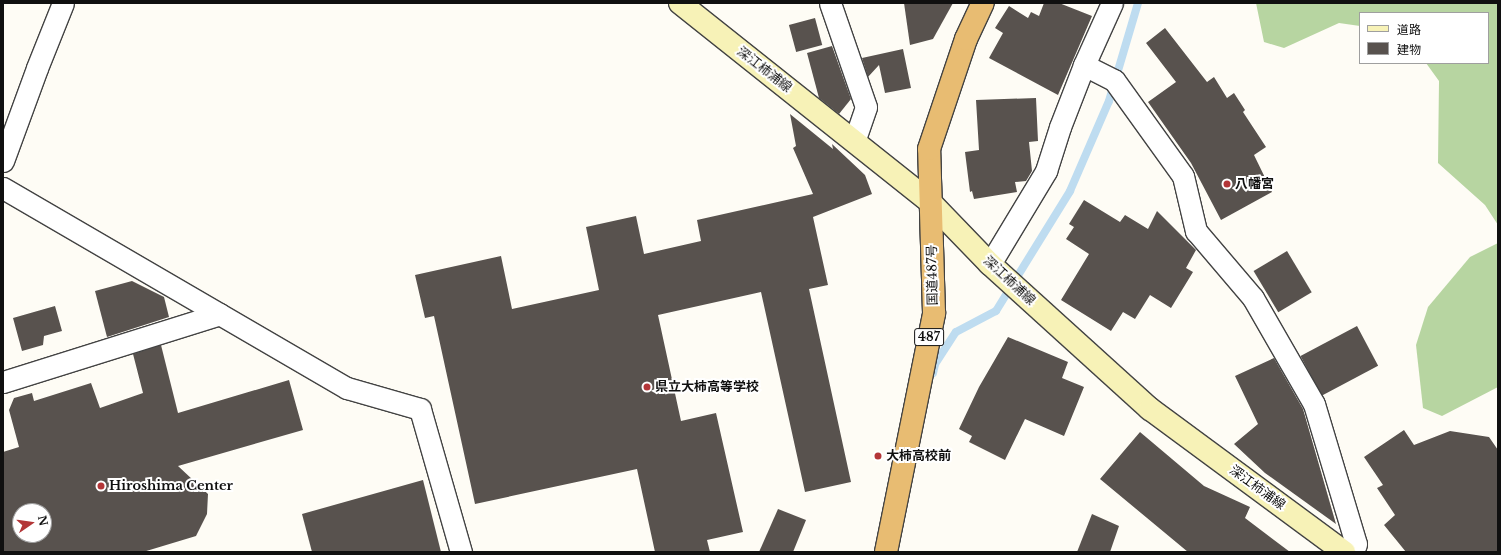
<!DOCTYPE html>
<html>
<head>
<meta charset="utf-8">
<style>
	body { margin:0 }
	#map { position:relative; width:1501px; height:555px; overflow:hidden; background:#fefcf5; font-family:"Libre Baskerville","Noto Sans JP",serif }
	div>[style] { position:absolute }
	.forest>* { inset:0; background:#b7d5a1 }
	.stream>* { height:8px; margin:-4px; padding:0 4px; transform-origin:4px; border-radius:4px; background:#bedcf0 }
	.building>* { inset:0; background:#58524e; transform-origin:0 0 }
	.roads { filter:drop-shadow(1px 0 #434343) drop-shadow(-1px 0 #434343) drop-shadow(0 1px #434343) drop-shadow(0 -1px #434343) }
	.minor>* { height:21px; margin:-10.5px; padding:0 10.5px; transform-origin:10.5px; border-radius:10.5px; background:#fff }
	.secondary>* { height:22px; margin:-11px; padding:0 11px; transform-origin:11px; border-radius:11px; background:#f7f2b7 }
	.trunk>* { height:22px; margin:-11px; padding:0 11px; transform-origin:11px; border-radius:11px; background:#e8bc72 }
	.dots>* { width:11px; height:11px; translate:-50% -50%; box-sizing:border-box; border:2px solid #fff; border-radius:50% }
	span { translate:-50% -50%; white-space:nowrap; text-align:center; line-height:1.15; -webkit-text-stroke:4px #fff; paint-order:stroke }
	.shield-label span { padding:1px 3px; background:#fff; border:1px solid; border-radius:3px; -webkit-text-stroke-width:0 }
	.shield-label { font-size:12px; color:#101010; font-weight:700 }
	.street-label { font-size:13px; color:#101010 }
	.poi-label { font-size:13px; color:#101010; font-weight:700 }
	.left { translate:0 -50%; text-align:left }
	.frame { position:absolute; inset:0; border:4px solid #101010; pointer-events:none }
	.legend { position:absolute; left:1359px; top:12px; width:130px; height:52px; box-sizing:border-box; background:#fff; border:1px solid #9f9f9f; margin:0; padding:5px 7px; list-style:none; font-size:12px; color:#101010 }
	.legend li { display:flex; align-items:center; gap:8px; height:20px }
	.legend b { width:20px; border:1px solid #9f9f9f }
	.north { position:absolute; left:12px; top:503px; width:40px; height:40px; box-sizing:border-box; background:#fff; border:1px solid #9f9f9f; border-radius:50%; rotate:77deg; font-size:11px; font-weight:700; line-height:16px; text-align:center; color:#101010 }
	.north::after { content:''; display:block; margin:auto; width:14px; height:18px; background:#b33638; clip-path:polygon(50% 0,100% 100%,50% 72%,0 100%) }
</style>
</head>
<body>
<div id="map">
	<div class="forest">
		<i style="clip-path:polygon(1256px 3px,1498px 3px,1498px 225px,1485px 205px,1438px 163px,1439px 81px,1426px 63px,1488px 63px,1488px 13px,1360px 13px,1360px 26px,1339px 23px,1284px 48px,1264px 42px)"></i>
		<i style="clip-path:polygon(1498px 243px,1498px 387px,1442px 416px,1423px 408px,1416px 345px,1428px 307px,1470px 257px)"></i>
	</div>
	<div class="stream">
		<i style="left:933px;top:373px;width:9px;rotate:-77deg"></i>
		<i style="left:935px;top:364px;width:38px;rotate:-57deg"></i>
		<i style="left:956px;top:332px;width:45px;rotate:-27.7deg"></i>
		<i style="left:996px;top:311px;width:141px;rotate:-58.3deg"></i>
		<i style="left:1070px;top:191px;width:98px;rotate:-66.6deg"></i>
		<i style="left:1109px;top:101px;width:102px;rotate:-73.5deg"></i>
	</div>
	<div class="building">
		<i style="clip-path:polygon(904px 3px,953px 3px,933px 39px,910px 45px)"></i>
		<i style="clip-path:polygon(1044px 3px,1059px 3px,1092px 16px,1058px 95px,989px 58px,1003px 33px,995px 28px,1009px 6px,1028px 18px,1031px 12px,1039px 16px)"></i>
		<i style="left:815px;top:18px;width:28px;height:27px;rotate:75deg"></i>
		<i style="clip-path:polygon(1165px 28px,1207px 82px,1214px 77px,1227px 98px,1234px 93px,1245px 110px,1243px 112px,1266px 147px,1254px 155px,1272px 192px,1221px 220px,1191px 163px,1148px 102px,1176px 82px,1146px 43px)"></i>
		<i style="clip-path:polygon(832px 46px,851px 99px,839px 114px,819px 98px,807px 53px)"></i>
		<i style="clip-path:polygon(903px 49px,911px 88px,885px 93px,879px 65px,868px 77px,862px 58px)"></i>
		<i style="clip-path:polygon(1036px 98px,1038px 141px,1029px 142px,1032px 171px,1026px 181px,1015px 182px,1017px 192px,974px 199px,972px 191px,970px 192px,965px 152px,979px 150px,976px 100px)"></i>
		<i style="clip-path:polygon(790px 114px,833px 149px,832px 144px,865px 175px,872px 194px,813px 217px,828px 285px,809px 289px,851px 482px,805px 492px,761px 292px,658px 315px,681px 421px,716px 413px,743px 532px,707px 540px,710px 552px,655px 552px,637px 469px,475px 504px,434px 316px,425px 318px,415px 275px,501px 256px,512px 309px,599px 290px,586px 227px,636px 216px,644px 254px,701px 241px,697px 220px,813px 194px,793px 148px,796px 146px)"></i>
		<i style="clip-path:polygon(1084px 200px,1120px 222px,1125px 215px,1148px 229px,1157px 211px,1196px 250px,1186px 268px,1193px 272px,1171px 308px,1150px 295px,1135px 319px,1123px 312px,1111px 331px,1061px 300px,1089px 254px,1066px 239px,1074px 227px,1069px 224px)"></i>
		<i style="left:1287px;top:251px;width:48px;height:39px;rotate:59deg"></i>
		<i style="clip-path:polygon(132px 281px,164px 297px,169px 317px,107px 337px,95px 291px)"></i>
		<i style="clip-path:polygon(55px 306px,62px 331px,44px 336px,43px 345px,22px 351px,13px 318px)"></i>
		<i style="left:1357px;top:326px;width:45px;height:64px;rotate:62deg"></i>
		<i style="clip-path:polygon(1008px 337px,1068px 362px,1062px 378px,1084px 387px,1064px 436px,1025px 419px,1005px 460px,969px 442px,972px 436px,959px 429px,979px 387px)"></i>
		<i style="clip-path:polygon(evenodd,161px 345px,178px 413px,289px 380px,303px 430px,178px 466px,208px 494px,207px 514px,196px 536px,143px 552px,3px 552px,3px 452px,19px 447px,9px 410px,14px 398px,32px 393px,34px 401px,91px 383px,100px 408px,143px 393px,133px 354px,161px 345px,20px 511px,44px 511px,44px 535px,20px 535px,20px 511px)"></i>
		<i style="clip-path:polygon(1274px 358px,1303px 409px,1336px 524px,1265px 473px,1234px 444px,1258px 424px,1235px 376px)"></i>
		<i style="clip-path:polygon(1404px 430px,1414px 445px,1450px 431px,1489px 437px,1498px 450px,1498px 552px,1406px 552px,1384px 525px,1395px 515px,1377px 488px,1383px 485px,1364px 457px)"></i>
		<i style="clip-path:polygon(1140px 432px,1204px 486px,1250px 507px,1245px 518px,1290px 552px,1188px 552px,1100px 479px)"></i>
		<i style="clip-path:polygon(423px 480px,441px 552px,312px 552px,302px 514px)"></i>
		<i style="clip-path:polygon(778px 509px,806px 520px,793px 552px,759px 552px)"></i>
		<i style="clip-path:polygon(1092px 514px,1119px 526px,1110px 552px,1077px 552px)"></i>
	</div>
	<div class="roads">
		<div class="minor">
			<i style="left:830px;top:3px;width:110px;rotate:70.9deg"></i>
			<i style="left:866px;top:107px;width:36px;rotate:109deg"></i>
			<i style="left:1084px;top:65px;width:34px;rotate:27deg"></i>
			<i style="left:1114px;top:80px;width:118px;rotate:54.3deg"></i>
			<i style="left:1183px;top:176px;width:57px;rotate:76.7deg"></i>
			<i style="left:1196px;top:231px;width:88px;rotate:49.6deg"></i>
			<i style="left:1253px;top:298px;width:122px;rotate:60.1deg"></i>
			<i style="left:1314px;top:404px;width:146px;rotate:73.3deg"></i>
			<i style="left:1356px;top:544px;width:9px;rotate:111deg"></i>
			<i style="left:3px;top:161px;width:99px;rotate:-69.9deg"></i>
			<i style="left:37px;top:68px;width:70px;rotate:-68.2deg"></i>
			<i style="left:3px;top:188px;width:398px;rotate:30.2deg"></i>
			<i style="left:347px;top:388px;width:76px;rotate:16deg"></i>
			<i style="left:420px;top:409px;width:149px;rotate:74deg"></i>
			<i style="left:990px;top:264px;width:109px;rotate:-58.9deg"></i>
			<i style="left:1046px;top:171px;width:46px;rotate:-72.3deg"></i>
			<i style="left:1060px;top:127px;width:66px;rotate:-68.8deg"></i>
			<i style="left:1084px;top:65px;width:68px;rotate:-65.7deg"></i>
			<i style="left:3px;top:382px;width:227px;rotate:-17.4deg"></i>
		</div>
		<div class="secondary">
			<i style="left:680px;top:3px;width:321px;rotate:38.5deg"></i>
			<i style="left:931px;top:203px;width:85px;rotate:46deg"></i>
			<i style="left:990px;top:264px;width:216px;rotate:42.2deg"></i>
			<i style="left:1150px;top:409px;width:241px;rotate:36.4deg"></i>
		</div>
		<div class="trunk">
			<i style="left:886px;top:552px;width:244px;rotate:-78.6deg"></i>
			<i style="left:934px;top:313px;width:164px;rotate:-91.7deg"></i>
			<i style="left:929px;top:149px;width:116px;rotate:-71.4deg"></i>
			<i style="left:966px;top:39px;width:40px;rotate:-65deg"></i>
		</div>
	</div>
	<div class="dots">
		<i style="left:1227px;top:184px;background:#b33638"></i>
		<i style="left:647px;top:387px;background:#b33638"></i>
		<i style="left:878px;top:456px;background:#b33638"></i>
		<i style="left:101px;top:486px;background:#b33638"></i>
	</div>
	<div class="shield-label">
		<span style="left:929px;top:337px">487</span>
	</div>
	<div class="street-label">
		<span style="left:764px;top:70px;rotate:38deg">深江柿浦線</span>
		<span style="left:933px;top:275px;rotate:-91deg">国道487号</span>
		<span style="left:1009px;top:281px;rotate:43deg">深江柿浦線</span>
		<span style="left:1257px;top:488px;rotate:36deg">深江柿浦線</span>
	</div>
	<div class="poi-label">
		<span class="left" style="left:1235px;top:184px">八幡宮</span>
		<span class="left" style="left:655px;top:387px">県立大柿高等学校</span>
		<span class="left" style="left:886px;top:456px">大柿高校前</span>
		<span class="left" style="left:109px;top:486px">Hiroshima Center</span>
	</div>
	<div class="frame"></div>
	<ul class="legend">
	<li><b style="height:5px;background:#f7f2b7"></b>道路</li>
	<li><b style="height:11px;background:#58524e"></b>建物</li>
	</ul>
	<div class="north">N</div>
</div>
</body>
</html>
